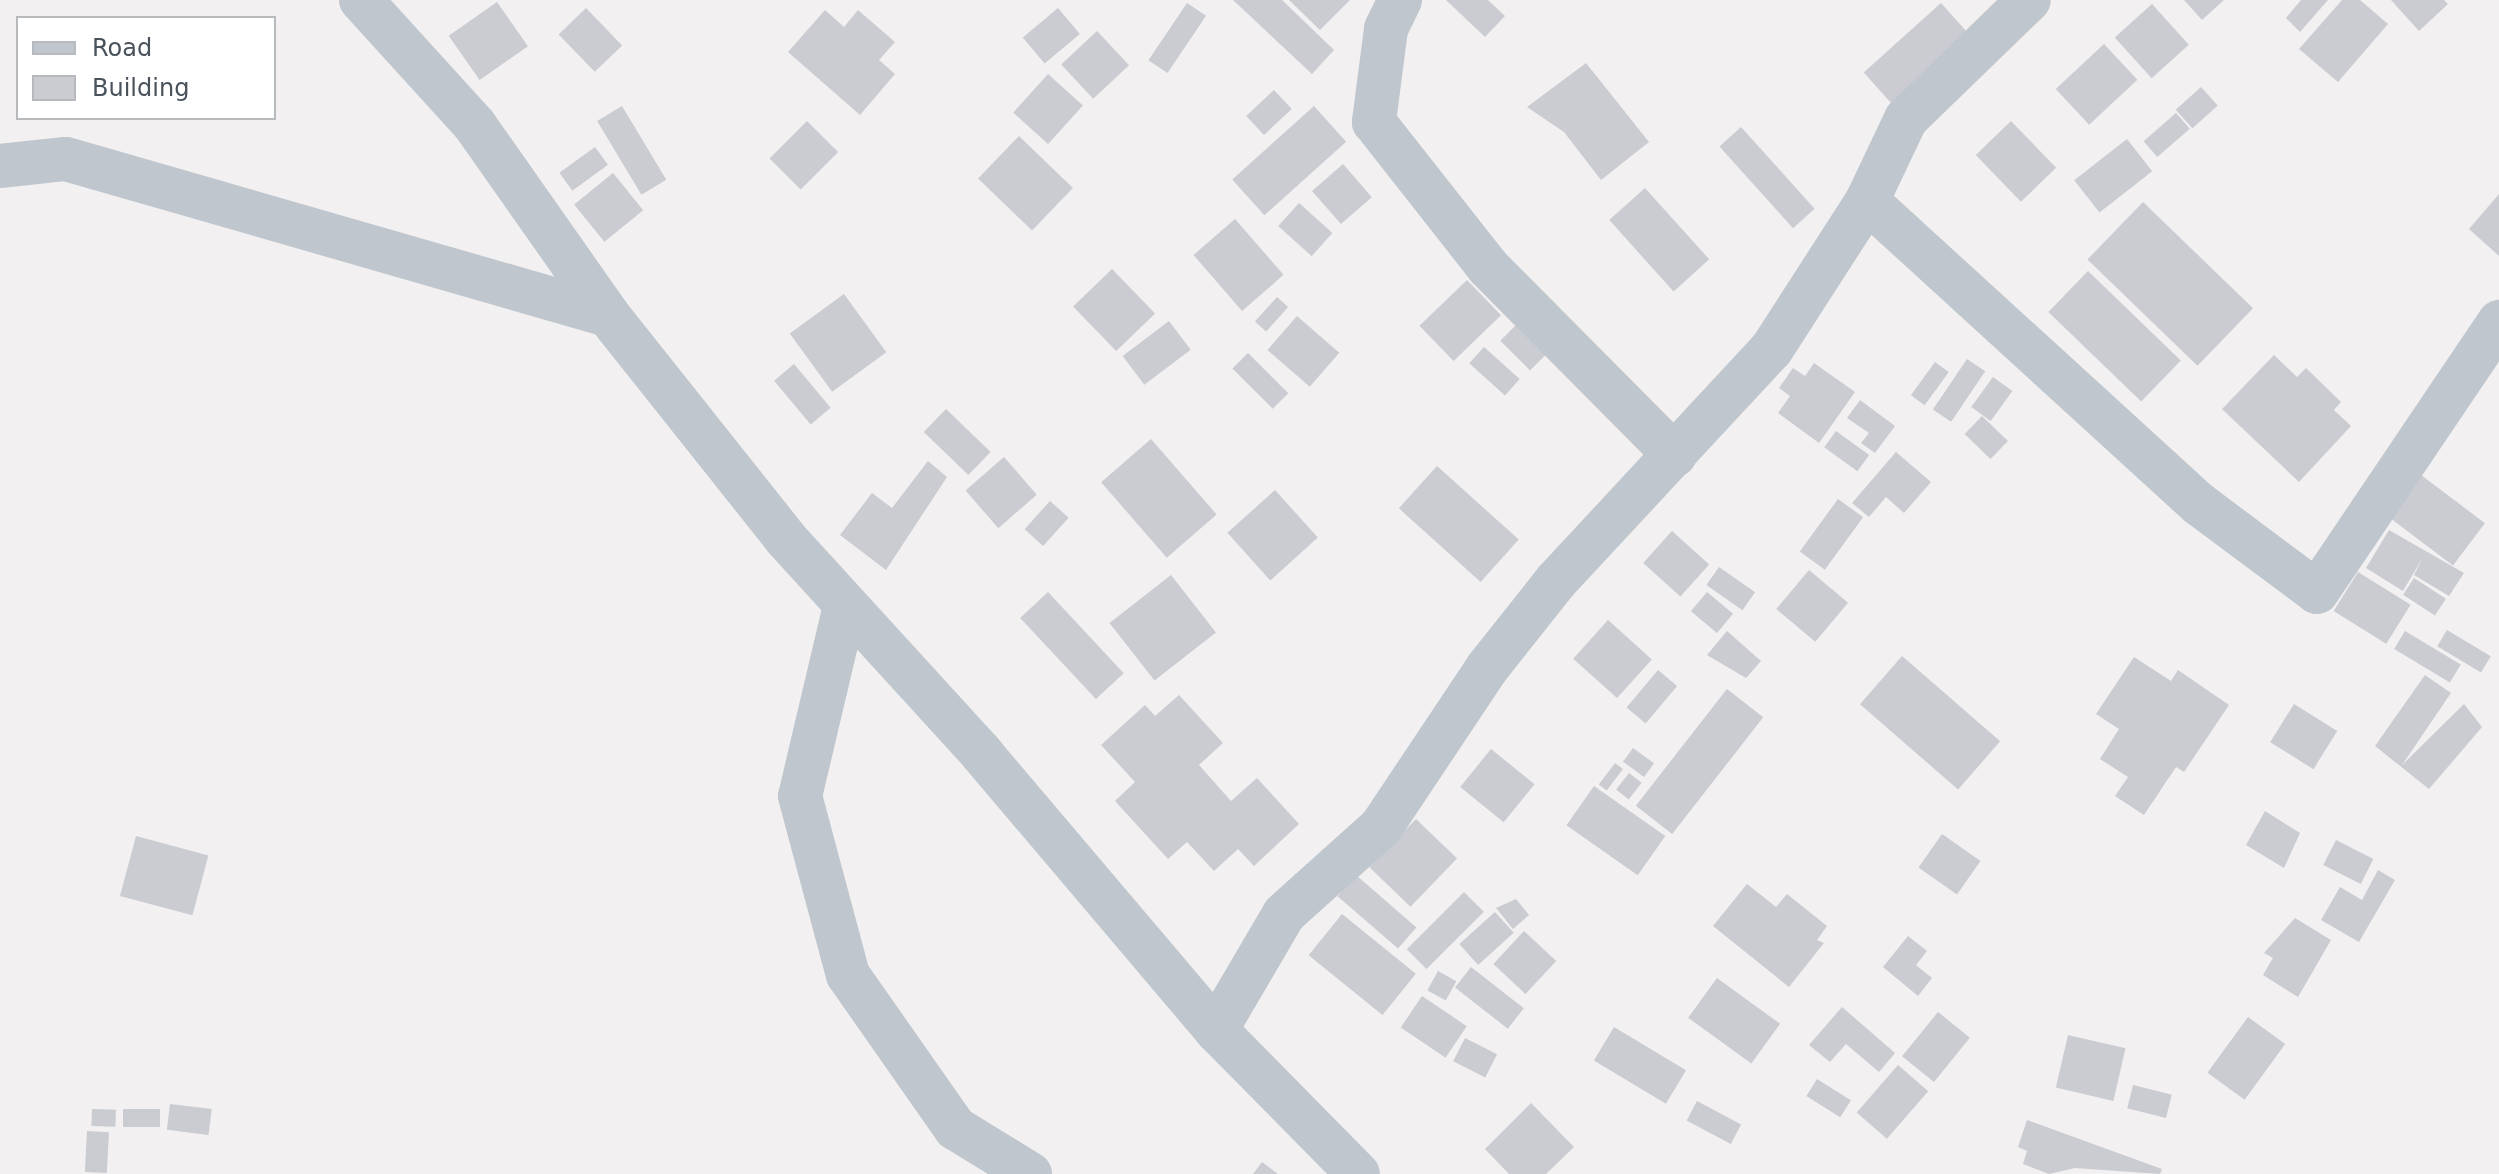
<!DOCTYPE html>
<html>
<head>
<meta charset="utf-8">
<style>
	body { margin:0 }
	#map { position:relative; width:2499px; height:1174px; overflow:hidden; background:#f2f0f0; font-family:"DejaVu Sans",sans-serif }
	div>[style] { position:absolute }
	.building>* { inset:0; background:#caccd2; transform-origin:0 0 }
	.minor>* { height:44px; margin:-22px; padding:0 22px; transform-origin:22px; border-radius:22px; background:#bfc6cd }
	span { translate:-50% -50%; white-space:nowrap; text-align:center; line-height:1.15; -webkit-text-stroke:8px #fff; paint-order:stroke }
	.legend { position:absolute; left:16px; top:16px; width:260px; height:104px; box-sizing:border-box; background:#fff; border:2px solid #b6babd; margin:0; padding:10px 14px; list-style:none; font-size:24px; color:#49525b }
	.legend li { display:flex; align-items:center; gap:16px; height:40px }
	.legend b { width:40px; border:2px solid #b6babd }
</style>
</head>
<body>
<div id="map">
	<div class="building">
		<i style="clip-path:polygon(1233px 0,1282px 0,1334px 50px,1312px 74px)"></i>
		<i style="clip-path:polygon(1289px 0,1350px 0,1320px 30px)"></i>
		<i style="clip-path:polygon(1446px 0,1488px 0,1505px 16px,1485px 37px)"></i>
		<i style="clip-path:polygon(2184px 0,2224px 0,2202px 20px)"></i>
		<i style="clip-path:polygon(2301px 0,2328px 0,2300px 32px,2286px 18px)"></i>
		<i style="clip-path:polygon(2342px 0,2360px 0,2388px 24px,2338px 82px,2299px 49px)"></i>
		<i style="clip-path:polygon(2391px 0,2444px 0,2448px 4px,2419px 31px)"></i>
		<i style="left:497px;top:2px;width:54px;height:59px;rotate:55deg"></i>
		<i style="left:1187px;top:3px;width:23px;height:69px;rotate:34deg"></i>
		<i style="left:1941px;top:3px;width:47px;height:104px;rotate:48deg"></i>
		<i style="left:2152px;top:4px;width:55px;height:50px;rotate:48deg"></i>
		<i style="left:586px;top:8px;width:52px;height:38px;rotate:46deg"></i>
		<i style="left:1058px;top:8px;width:34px;height:46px;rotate:50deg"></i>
		<i style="clip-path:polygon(825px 10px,844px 27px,858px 10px,895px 42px,879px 60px,895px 74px,860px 115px,788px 52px)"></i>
		<i style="left:1097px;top:31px;width:47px;height:49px;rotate:47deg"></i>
		<i style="left:2104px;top:44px;width:49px;height:66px;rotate:47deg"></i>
		<i style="clip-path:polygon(1586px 63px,1649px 142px,1601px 180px,1564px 132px,1527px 107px)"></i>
		<i style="left:1048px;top:74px;width:47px;height:52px;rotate:42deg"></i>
		<i style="left:2201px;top:87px;width:25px;height:34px;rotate:48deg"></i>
		<i style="left:1274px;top:90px;width:26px;height:38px;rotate:47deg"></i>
		<i style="left:622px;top:106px;width:86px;height:29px;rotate:59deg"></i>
		<i style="left:1314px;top:106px;width:48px;height:110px;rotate:48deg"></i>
		<i style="left:2176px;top:113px;width:21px;height:43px;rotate:49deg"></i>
		<i style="left:807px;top:121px;width:44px;height:53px;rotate:45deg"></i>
		<i style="left:2011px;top:121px;width:65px;height:49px;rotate:46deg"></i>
		<i style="left:1741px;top:127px;width:110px;height:29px;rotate:48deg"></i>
		<i style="left:1019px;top:136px;width:75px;height:59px;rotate:44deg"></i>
		<i style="left:2127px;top:139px;width:41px;height:67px;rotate:52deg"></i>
		<i style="left:595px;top:147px;width:22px;height:44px;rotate:54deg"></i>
		<i style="left:1343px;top:164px;width:44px;height:41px;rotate:49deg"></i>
		<i style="left:613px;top:173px;width:48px;height:50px;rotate:51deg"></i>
		<i style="left:1645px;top:188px;width:96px;height:48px;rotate:48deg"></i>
		<i style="clip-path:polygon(2499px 194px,2499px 256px,2469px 229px)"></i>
		<i style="left:2143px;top:202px;width:153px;height:80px;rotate:44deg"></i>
		<i style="left:1299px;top:203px;width:45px;height:31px;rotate:42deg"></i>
		<i style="left:1235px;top:219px;width:74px;height:55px;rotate:49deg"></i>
		<i style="left:1112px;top:269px;width:62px;height:54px;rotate:46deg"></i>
		<i style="left:2088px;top:271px;width:129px;height:57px;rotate:44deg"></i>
		<i style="left:1467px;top:280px;width:49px;height:66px;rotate:46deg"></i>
		<i style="left:844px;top:294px;width:72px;height:67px;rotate:54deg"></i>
		<i style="left:1277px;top:297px;width:15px;height:33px;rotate:42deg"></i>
		<i style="left:1297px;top:316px;width:56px;height:45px;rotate:41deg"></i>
		<i style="left:1169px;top:321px;width:36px;height:58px;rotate:53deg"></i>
		<i style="left:1518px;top:323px;width:42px;height:25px;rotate:45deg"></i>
		<i style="left:1484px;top:347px;width:48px;height:22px;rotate:42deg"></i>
		<i style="left:1248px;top:353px;width:57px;height:22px;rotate:45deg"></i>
		<i style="clip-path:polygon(2274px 355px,2297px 377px,2306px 368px,2341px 402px,2334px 410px,2351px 426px,2299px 482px,2222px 409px)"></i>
		<i style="left:1967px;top:359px;width:22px;height:61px;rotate:34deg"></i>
		<i style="left:1935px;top:362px;width:17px;height:41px;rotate:36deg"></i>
		<i style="clip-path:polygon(1814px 363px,1855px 392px,1819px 443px,1778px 413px,1790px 396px,1779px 388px,1793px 368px,1805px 376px)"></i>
		<i style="left:794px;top:364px;width:57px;height:26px;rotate:50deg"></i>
		<i style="left:1993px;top:377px;width:24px;height:37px;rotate:36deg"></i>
		<i style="clip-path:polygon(1860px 400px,1895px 426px,1875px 453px,1861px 443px,1869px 433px,1847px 418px)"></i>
		<i style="left:946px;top:409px;width:62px;height:32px;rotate:44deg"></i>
		<i style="left:1982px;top:416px;width:36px;height:25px;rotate:44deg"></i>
		<i style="left:1836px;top:431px;width:41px;height:20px;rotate:36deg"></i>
		<i style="left:1151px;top:439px;width:100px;height:66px;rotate:49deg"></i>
		<i style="clip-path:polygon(1896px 452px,1931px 482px,1904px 513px,1886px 497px,1869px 517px,1852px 503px)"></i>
		<i style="left:1004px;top:457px;width:50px;height:51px;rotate:49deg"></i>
		<i style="clip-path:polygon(928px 461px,947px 477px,886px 570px,840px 535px,872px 493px,892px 508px)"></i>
		<i style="left:1437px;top:466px;width:110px;height:57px;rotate:42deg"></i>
		<i style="left:2421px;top:475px;width:80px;height:53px;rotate:37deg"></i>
		<i style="left:1275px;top:490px;width:64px;height:64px;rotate:48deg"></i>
		<i style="left:1838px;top:499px;width:31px;height:65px;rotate:36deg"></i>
		<i style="left:1050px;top:501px;width:25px;height:38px;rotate:42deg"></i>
		<i style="clip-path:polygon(2389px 530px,2464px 573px,2449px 596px,2414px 575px,2423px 557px,2403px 591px,2366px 568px)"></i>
		<i style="left:1672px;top:531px;width:50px;height:43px;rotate:42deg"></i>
		<i style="left:1719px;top:567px;width:44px;height:22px;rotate:35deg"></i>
		<i style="left:1809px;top:570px;width:51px;height:51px;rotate:40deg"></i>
		<i style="left:2358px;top:572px;width:62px;height:46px;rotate:32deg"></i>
		<i style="left:1171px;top:575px;width:73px;height:78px;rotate:52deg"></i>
		<i style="left:2414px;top:578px;width:38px;height:20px;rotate:33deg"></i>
		<i style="left:1048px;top:592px;width:111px;height:38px;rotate:47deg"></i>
		<i style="left:1707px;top:592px;width:34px;height:25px;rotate:40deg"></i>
		<i style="left:1608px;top:620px;width:59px;height:52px;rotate:42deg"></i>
		<i style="left:2447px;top:630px;width:51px;height:19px;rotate:31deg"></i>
		<i style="clip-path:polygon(1727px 631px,1761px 661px,1746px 678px,1707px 655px)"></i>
		<i style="left:2405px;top:631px;width:65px;height:21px;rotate:31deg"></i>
		<i style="left:1902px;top:656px;width:130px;height:64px;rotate:41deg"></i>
		<i style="clip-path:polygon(2134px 657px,2171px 681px,2178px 670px,2229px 705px,2184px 772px,2176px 767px,2144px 815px,2115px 796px,2128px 777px,2100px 759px,2119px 729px,2096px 714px)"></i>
		<i style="left:1658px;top:670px;width:25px;height:49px;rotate:40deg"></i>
		<i style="clip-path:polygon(2425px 675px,2451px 693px,2402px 765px,2464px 704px,2482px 727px,2429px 789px,2375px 746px)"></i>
		<i style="left:1727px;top:689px;width:46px;height:148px;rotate:38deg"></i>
		<i style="clip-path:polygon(1179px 695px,1223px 743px,1199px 765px,1231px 801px,1257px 778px,1299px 824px,1254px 866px,1238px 849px,1214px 871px,1187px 842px,1168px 859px,1115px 801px,1135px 782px,1101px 745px,1145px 705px,1155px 716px)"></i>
		<i style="left:2294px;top:704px;width:51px;height:45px;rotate:32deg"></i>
		<i style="left:1633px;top:748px;width:26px;height:17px;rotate:36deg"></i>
		<i style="left:1491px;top:749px;width:56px;height:49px;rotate:39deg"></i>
		<i style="left:1615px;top:763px;width:10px;height:27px;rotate:37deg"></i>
		<i style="left:1629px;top:773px;width:16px;height:21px;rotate:38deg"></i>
		<i style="left:1594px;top:786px;width:87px;height:48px;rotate:35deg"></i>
		<i style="clip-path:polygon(2265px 811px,2300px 833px,2284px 868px,2246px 845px)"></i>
		<i style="left:1416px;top:819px;width:57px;height:67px;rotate:44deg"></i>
		<i style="left:1942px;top:834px;width:47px;height:41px;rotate:35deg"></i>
		<i style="left:136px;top:836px;width:75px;height:62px;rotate:15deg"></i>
		<i style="left:2336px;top:840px;width:42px;height:28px;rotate:27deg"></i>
		<i style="clip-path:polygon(2378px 870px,2395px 880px,2359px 942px,2321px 920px,2340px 887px,2362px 900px)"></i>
		<i style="left:1356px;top:875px;width:80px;height:28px;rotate:41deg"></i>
		<i style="clip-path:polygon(1747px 884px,1776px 907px,1787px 894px,1827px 926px,1817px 940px,1824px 943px,1789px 987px,1713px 926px)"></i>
		<i style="left:1464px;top:892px;width:28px;height:81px;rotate:45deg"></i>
		<i style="clip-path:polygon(1516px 899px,1529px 915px,1513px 929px,1496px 908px)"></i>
		<i style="left:1495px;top:912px;width:28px;height:48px;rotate:48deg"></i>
		<i style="left:1342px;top:914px;width:95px;height:53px;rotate:39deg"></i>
		<i style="clip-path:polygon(2295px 918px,2331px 940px,2298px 997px,2263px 975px,2273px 958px,2264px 953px)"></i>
		<i style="left:1524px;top:931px;width:44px;height:45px;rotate:43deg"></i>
		<i style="clip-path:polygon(1908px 936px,1927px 951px,1916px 965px,1932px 978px,1918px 996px,1883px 967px)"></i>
		<i style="left:1471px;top:967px;width:67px;height:26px;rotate:38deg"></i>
		<i style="left:1438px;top:971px;width:21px;height:22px;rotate:29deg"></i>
		<i style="left:1717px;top:978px;width:78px;height:49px;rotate:36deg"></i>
		<i style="left:1422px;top:996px;width:54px;height:38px;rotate:34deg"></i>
		<i style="clip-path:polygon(1842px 1007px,1895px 1053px,1879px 1072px,1846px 1044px,1830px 1062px,1809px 1045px)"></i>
		<i style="left:1938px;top:1012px;width:41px;height:57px;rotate:39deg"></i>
		<i style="left:2248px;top:1017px;width:46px;height:69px;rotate:36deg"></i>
		<i style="left:1614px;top:1027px;width:84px;height:39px;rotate:31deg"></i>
		<i style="left:2068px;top:1035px;width:59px;height:54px;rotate:13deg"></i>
		<i style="left:1465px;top:1038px;width:36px;height:26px;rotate:27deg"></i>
		<i style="left:1898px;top:1065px;width:40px;height:63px;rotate:41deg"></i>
		<i style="left:1817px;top:1079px;width:40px;height:20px;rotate:32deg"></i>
		<i style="left:2133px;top:1085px;width:40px;height:24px;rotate:14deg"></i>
		<i style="left:1697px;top:1101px;width:50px;height:22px;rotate:28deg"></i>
		<i style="clip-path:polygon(1531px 1103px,1574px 1147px,1546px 1174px,1509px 1174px,1485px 1149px)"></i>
		<i style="left:170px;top:1104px;width:42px;height:26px;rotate:7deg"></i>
		<i style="left:92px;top:1109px;width:24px;height:17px;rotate:2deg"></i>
		<i style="left:160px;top:1109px;width:18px;height:37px;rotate:90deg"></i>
		<i style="clip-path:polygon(2027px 1120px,2162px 1169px,2160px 1174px,2075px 1168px,2049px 1174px,2023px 1164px,2027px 1151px,2018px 1147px)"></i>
		<i style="left:87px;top:1131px;width:22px;height:41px;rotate:3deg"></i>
		<i style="clip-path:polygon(1262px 1162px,1278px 1174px,1253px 1174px)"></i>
	</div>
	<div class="minor">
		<i style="left:361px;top:0;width:168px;rotate:47.7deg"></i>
		<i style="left:474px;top:124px;width:233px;rotate:54.9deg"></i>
		<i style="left:608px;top:315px;width:286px;rotate:51.5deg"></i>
		<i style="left:786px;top:539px;width:291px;rotate:47.6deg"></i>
		<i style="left:982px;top:754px;width:362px;rotate:49.7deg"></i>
		<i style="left:1216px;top:1030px;width:202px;rotate:45.4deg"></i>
		<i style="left:1400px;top:0;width:32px;rotate:116deg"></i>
		<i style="left:1386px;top:29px;width:94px;rotate:97.4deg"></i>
		<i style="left:1374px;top:122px;width:184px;rotate:51.8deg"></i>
		<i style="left:1488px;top:267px;width:265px;rotate:45.2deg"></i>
		<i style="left:0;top:166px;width:66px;rotate:-6.1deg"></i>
		<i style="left:66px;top:159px;width:564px;rotate:16.06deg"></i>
		<i style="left:1867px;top:201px;width:91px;rotate:-64.6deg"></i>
		<i style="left:1906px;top:119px;width:171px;rotate:-44.1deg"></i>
		<i style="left:845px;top:606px;width:195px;rotate:103.3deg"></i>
		<i style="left:800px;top:796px;width:185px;rotate:75deg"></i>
		<i style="left:848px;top:975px;width:187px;rotate:55deg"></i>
		<i style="left:955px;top:1128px;width:88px;rotate:31.5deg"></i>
		<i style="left:1216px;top:1030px;width:134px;rotate:-59.6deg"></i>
		<i style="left:1284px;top:914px;width:130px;rotate:-41.9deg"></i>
		<i style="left:1381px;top:827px;width:191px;rotate:-56.3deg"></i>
		<i style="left:1487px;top:668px;width:111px;rotate:-51.6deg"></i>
		<i style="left:1556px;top:581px;width:316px;rotate:-47.1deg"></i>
		<i style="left:1771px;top:350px;width:177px;rotate:-57.2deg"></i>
		<i style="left:1867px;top:201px;width:449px;rotate:42.4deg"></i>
		<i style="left:2199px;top:504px;width:147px;rotate:36.7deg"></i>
		<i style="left:2317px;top:592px;width:326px;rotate:-56deg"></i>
	</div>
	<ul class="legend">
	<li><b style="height:10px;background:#bfc6cd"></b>Road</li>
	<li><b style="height:22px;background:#caccd2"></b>Building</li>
	</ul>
</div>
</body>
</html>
